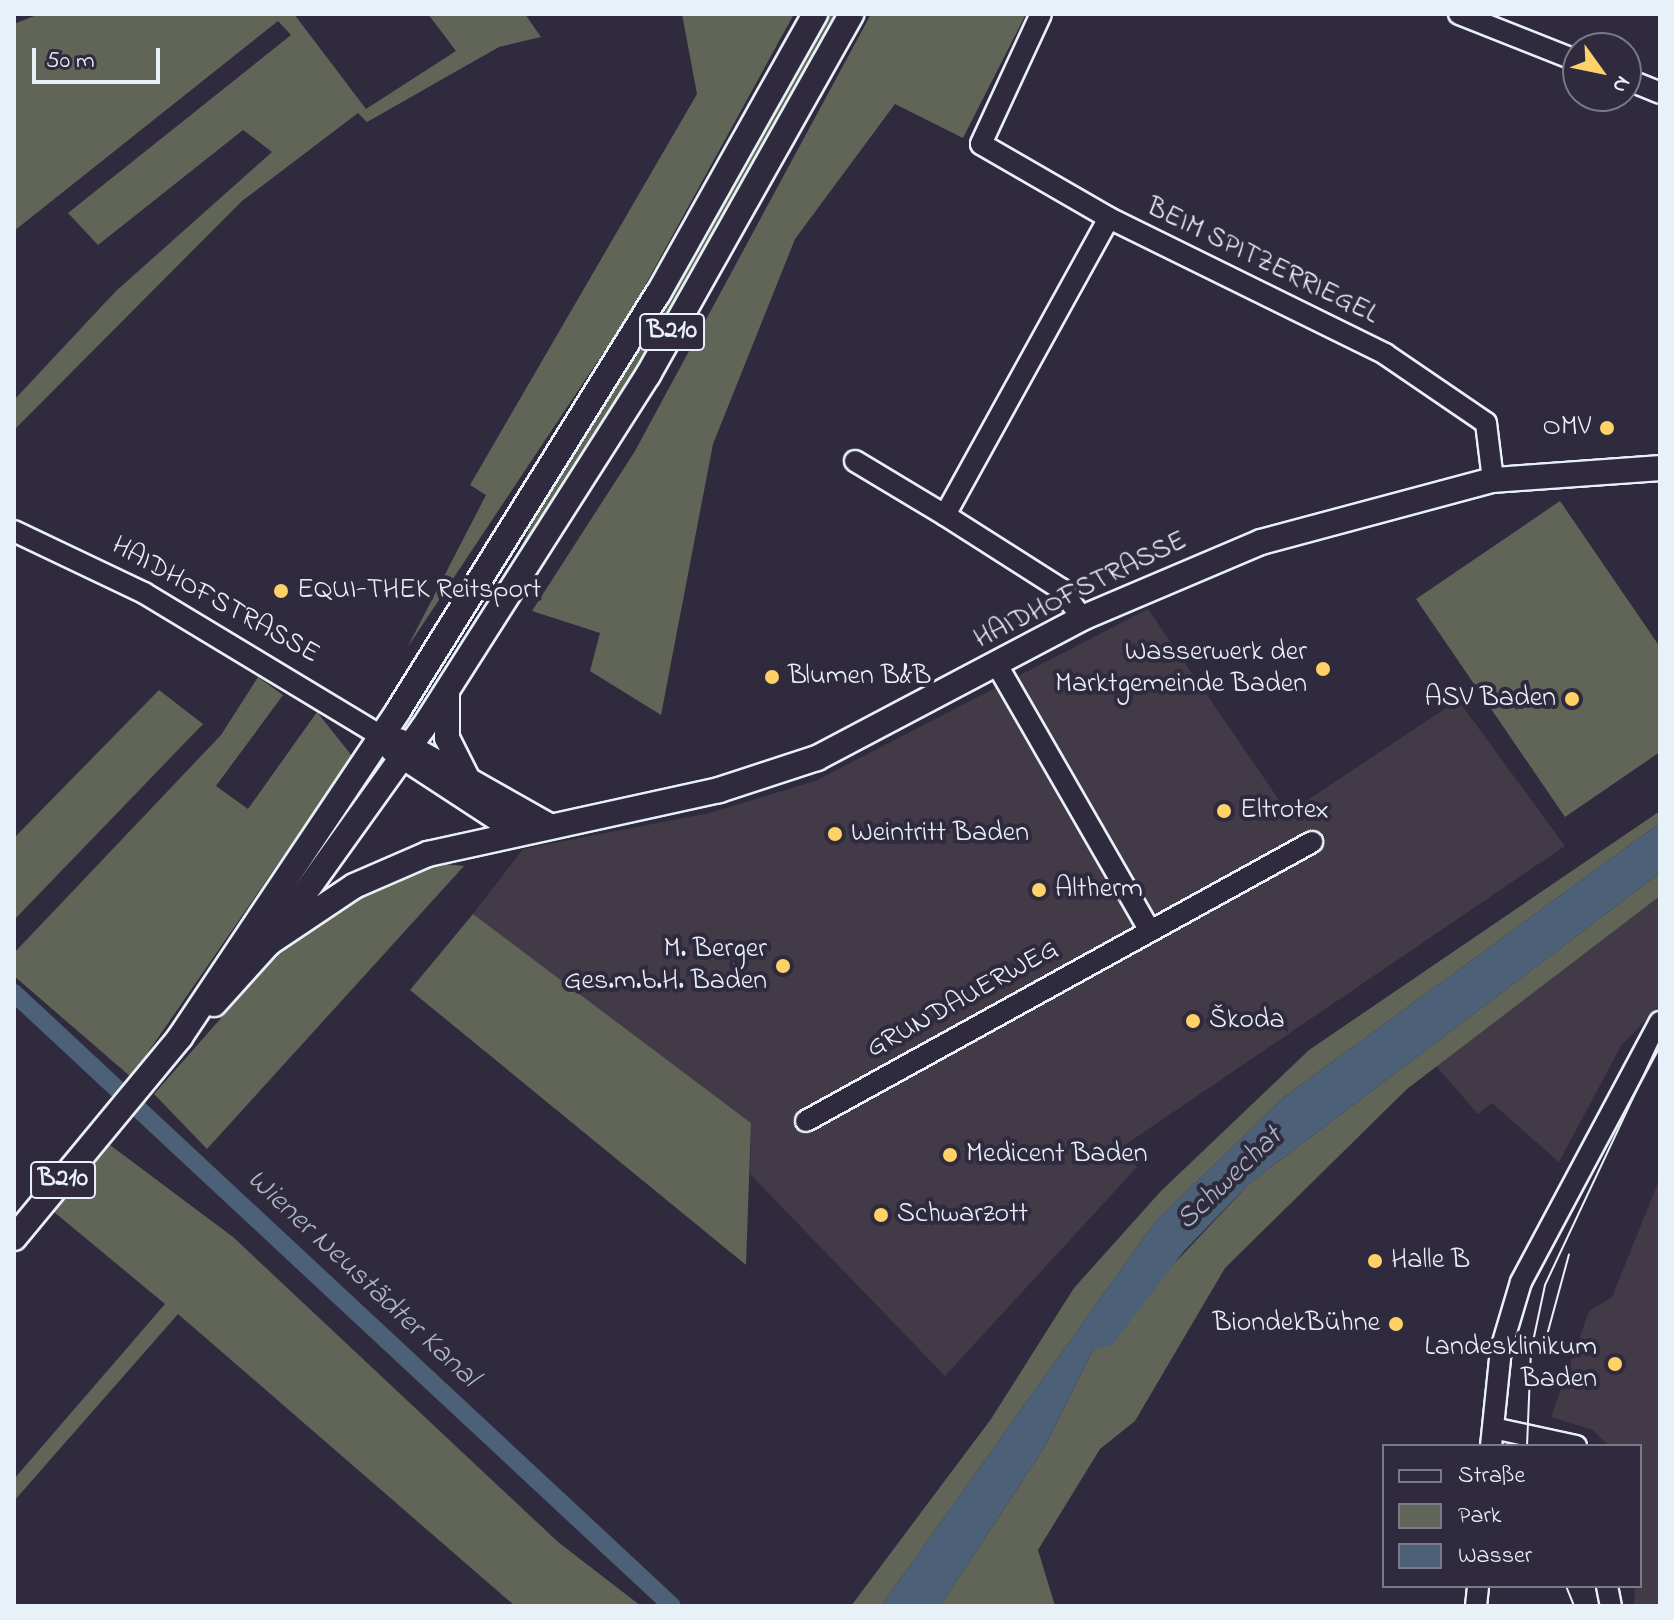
<!DOCTYPE html>
<html>
<head>
<meta charset="utf-8">
<style>
	body { margin:0 }
	#map { position:relative; width:1674px; height:1620px; overflow:hidden; background:#2f2a3d; font-family:"Indie Flower",sans-serif }
	div>[style] { position:absolute }
	.built>* { inset:0; background:#423a46 }
	.green>* { inset:0; background:#606558 }
	.water>* { inset:0; background:#4c6077 }
	.canal>* { height:18px; margin:-9px; padding:0 9px; transform-origin:9px; border-radius:9px; background:#4c6077 }
	.roads { filter:drop-shadow(2px 0 #e8f1f8) drop-shadow(-2px 0 #e8f1f8) drop-shadow(0 2px #e8f1f8) drop-shadow(0 -2px #e8f1f8) }
	.minor>* { height:20px; margin:-10px; padding:0 10px; transform-origin:10px; border-radius:10px; background:#2f2a3d }
	.major>* { height:24px; margin:-12px; padding:0 12px; transform-origin:12px; border-radius:12px; background:#2f2a3d }
	.tram>* { height:2px; margin:-1px; padding:0 1px; transform-origin:1px; border-radius:1px; background:#e8f1f8 }
	.dots>* { width:22px; height:22px; translate:-50% -50%; box-sizing:border-box; border:4px solid #2f2a3d; border-radius:50% }
	span { translate:-50% -50%; white-space:nowrap; text-align:center; line-height:1.15; -webkit-text-stroke:8px #2f2a3d; paint-order:stroke }
	.shield-label span { padding:2px 6px; background:#2f2a3d; border:2px solid; border-radius:6px; -webkit-text-stroke-width:0 }
	.shield-label { font-size:26px; color:#e8f1f8; font-weight:700 }
	.street-label { font-size:28px; color:#e8f1f8 }
	.poi-label { font-size:28px; color:#e8f1f8 }
	.right { translate:-100% -50%; text-align:right }
	.left { translate:0 -50%; text-align:left }
	.water-label { font-size:30px; color:#aab7c4; font-style:italic }
	.frame { position:absolute; inset:0; border:16px solid #e8f1f8; pointer-events:none }
	.legend { position:absolute; left:1382px; top:1444px; width:260px; height:144px; box-sizing:border-box; background:#2f2a3d; border:2px solid #797a88; margin:0; padding:10px 14px; list-style:none; font-size:24px; color:#e8f1f8 }
	.legend li { display:flex; align-items:center; gap:16px; height:40px }
	.legend b { width:40px; border:2px solid #797a88 }
	.north { position:absolute; left:1562px; top:32px; width:80px; height:80px; box-sizing:border-box; background:#2f2a3d; border:2px solid #797a88; border-radius:50%; rotate:123deg; font-size:22px; font-weight:700; line-height:32px; text-align:center; color:#e8f1f8 }
	.north::after { content:''; display:block; margin:auto; width:28px; height:36px; background:#ffd166; clip-path:polygon(50% 0,100% 100%,50% 72%,0 100%) }
	.scale { position:absolute; left:32px; top:48px; width:128px; height:36px; box-sizing:border-box; border:4px solid #e8f1f8; border-top:0; padding-left:10px; font-size:24px; line-height:28px; white-space:nowrap; color:#e8f1f8; -webkit-text-stroke:6px #2f2a3d; paint-order:stroke }
</style>
</head>
<body>
<div id="map">
	<div class="built">
		<i style="clip-path:polygon(1148px 609px,1288px 813px,1458px 700px,1565px 846px,1122px 1147px,1137px 1167px,945px 1376px,750px 1174px,751px 1123px,473px 914px,523px 849px,709px 813px,815px 781px)"></i>
		<i style="clip-path:polygon(1660px 896px,1660px 1005px,1621px 1046px,1559px 1162px,1492px 1103px,1478px 1114px,1436px 1066px)"></i>
		<i style="clip-path:polygon(1660px 1178px,1660px 1606px,1634px 1606px,1640px 1446px,1609px 1446px,1593px 1430px,1551px 1417px,1589px 1311px,1612px 1297px)"></i>
	</div>
	<div class="green">
		<i style="clip-path:polygon(39px 14px,294px 14px,366px 109px,456px 51px,428px 14px,525px 14px,541px 37px,499px 47px,367px 122px,358px 113px,242px 201px,14px 430px,14px 400px,116px 291px,272px 152px,243px 130px,98px 245px,68px 213px,291px 35px,278px 21px,14px 231px,14px 24px)"></i>
		<i style="clip-path:polygon(682px 14px,794px 14px,631px 311px,407px 648px,486px 495px,470px 485px,697px 94px)"></i>
		<i style="clip-path:polygon(828px 14px,840px 14px,674px 310px,504px 583px,539px 508px,686px 268px)"></i>
		<i style="clip-path:polygon(871px 14px,1026px 14px,963px 138px,895px 104px,795px 239px,713px 444px,661px 715px,590px 671px,600px 633px,532px 611px,635px 451px)"></i>
		<i style="clip-path:polygon(1560px 501px,1660px 647px,1660px 752px,1565px 817px,1416px 599px)"></i>
		<i style="clip-path:polygon(258px 677px,283px 695px,216px 786px,248px 809px,317px 712px,352px 756px,131px 1077px,14px 976px,14px 953px,221px 735px)"></i>
		<i style="clip-path:polygon(159px 690px,203px 724px,14px 920px,14px 838px)"></i>
		<i style="clip-path:polygon(1660px 811px,1660px 823px,1284px 1097px,1155px 1222px,881px 1606px,851px 1606px,991px 1419px,1074px 1288px,1161px 1191px,1309px 1050px)"></i>
		<i style="clip-path:polygon(425px 862px,464px 866px,207px 1149px,154px 1094px,283px 948px,323px 914px)"></i>
		<i style="clip-path:polygon(1660px 873px,1660px 896px,1407px 1089px,1225px 1268px,1135px 1421px,1100px 1449px,1038px 1550px,1055px 1606px,940px 1606px,1044px 1448px,1093px 1350px,1250px 1183px)"></i>
		<i style="clip-path:polygon(473px 914px,751px 1123px,746px 1265px,410px 990px)"></i>
		<i style="clip-path:polygon(110px 1145px,233px 1237px,558px 1542px,641px 1606px,515px 1606px,178px 1314px,14px 1501px,14px 1479px,165px 1304px,54px 1212px)"></i>
	</div>
	<div class="water">
		<i style="clip-path:polygon(1660px 823px,1660px 873px,1250px 1183px,1184px 1251px,1112px 1345px,1093px 1350px,1044px 1448px,940px 1606px,881px 1606px,1155px 1222px,1284px 1097px)"></i>
	</div>
	<div class="canal">
		<i style="left:14px;top:993px;width:899px;rotate:42.97deg"></i>
	</div>
	<div class="roads">
		<div class="minor">
			<i style="left:1041px;top:14px;width:143px;rotate:114.8deg"></i>
			<i style="left:981px;top:144px;width:148px;rotate:30deg"></i>
			<i style="left:1109px;top:218px;width:308px;rotate:26.2deg"></i>
			<i style="left:1385px;top:354px;width:122px;rotate:34.3deg"></i>
			<i style="left:1486px;top:423px;width:57px;rotate:83deg"></i>
			<i style="left:1459px;top:14px;width:128px;rotate:21.6deg"></i>
			<i style="left:1626px;top:79px;width:37px;rotate:22deg"></i>
			<i style="left:855px;top:461px;width:105px;rotate:31deg"></i>
			<i style="left:14px;top:531px;width:144px;rotate:25.5deg"></i>
			<i style="left:144px;top:593px;width:277px;rotate:31.1deg"></i>
			<i style="left:1082px;top:618px;width:36px;rotate:-126deg"></i>
			<i style="left:1061px;top:589px;width:138px;rotate:-147.5deg"></i>
			<i style="left:945px;top:515px;width:339px;rotate:-61.1deg"></i>
			<i style="left:997px;top:665px;width:303px;rotate:60.1deg"></i>
			<i style="left:806px;top:1121px;width:578px;rotate:-28.87deg"></i>
			<i style="left:1493px;top:1428px;width:85px;rotate:12.2deg"></i>
			<i style="left:1491px;top:1446px;width:98px;rotate:-84.1deg"></i>
			<i style="left:1501px;top:1349px;width:70px;rotate:-73.4deg"></i>
			<i style="left:1521px;top:1282px;width:295px;rotate:-61.9deg"></i>
			<i style="left:1607px;top:1586px;width:20px;rotate:79deg"></i>
			<i style="left:1476px;top:1606px;width:20px;rotate:-84deg"></i>
		</div>
		<div class="major">
			<i style="left:447px;top:692px;width:46px;rotate:90deg"></i>
			<i style="left:447px;top:738px;width:45px;rotate:63.4deg"></i>
			<i style="left:399px;top:741px;width:169px;rotate:29.5deg"></i>
			<i style="left:393px;top:750px;width:148px;rotate:33.2deg"></i>
			<i style="left:269px;top:943px;width:102px;rotate:-33.8deg"></i>
			<i style="left:354px;top:886px;width:81px;rotate:-23.4deg"></i>
			<i style="left:428px;top:854px;width:298px;rotate:-12.4deg"></i>
			<i style="left:719px;top:790px;width:103px;rotate:-18.1deg"></i>
			<i style="left:817px;top:758px;width:300px;rotate:-27.8deg"></i>
			<i style="left:1082px;top:618px;width:194px;rotate:-23deg"></i>
			<i style="left:1261px;top:542px;width:240px;rotate:-15deg"></i>
			<i style="left:1493px;top:480px;width:167px;rotate:-4.1deg"></i>
			<i style="left:214px;top:1004px;width:82px;rotate:-48deg"></i>
			<i style="left:269px;top:943px;width:264px;rotate:-54.4deg"></i>
			<i style="left:423px;top:728px;width:419px;rotate:-57.5deg"></i>
			<i style="left:648px;top:375px;width:414px;rotate:-60.6deg"></i>
			<i style="left:14px;top:1238px;width:261px;rotate:-50.4deg"></i>
			<i style="left:180px;top:1037px;width:392px;rotate:-56.2deg"></i>
			<i style="left:398px;top:711px;width:491px;rotate:-58.1deg"></i>
			<i style="left:658px;top:294px;width:321px;rotate:-60.7deg"></i>
		</div>
	</div>
	<div class="tram">
		<i style="left:1543px;top:1350px;width:99px;rotate:-74.8deg"></i>
		<i style="left:1527px;top:1446px;width:95px;rotate:-87.6deg"></i>
		<i style="left:1531px;top:1351px;width:67px;rotate:-78deg"></i>
		<i style="left:1545px;top:1285px;width:270px;rotate:-64.8deg"></i>
		<i style="left:1566px;top:1586px;width:22px;rotate:68deg"></i>
	</div>
	<div class="dots">
		<i style="left:1607px;top:428px;background:#ffd166"></i>
		<i style="left:281px;top:591px;background:#ffd166"></i>
		<i style="left:1323px;top:669px;background:#ffd166"></i>
		<i style="left:772px;top:677px;background:#ffd166"></i>
		<i style="left:1572px;top:699px;background:#ffd166"></i>
		<i style="left:1224px;top:811px;background:#ffd166"></i>
		<i style="left:835px;top:834px;background:#ffd166"></i>
		<i style="left:1039px;top:890px;background:#ffd166"></i>
		<i style="left:783px;top:966px;background:#ffd166"></i>
		<i style="left:1193px;top:1021px;background:#ffd166"></i>
		<i style="left:950px;top:1155px;background:#ffd166"></i>
		<i style="left:881px;top:1215px;background:#ffd166"></i>
		<i style="left:1375px;top:1261px;background:#ffd166"></i>
		<i style="left:1396px;top:1324px;background:#ffd166"></i>
		<i style="left:1615px;top:1364px;background:#ffd166"></i>
	</div>
	<div class="shield-label">
		<span style="left:672px;top:332px">B210</span>
		<span style="left:63px;top:1180px">B210</span>
	</div>
	<div class="street-label">
		<span style="left:1262px;top:262px;rotate:26deg">BEIM SPITZERRIEGEL</span>
		<span style="left:1081px;top:591px;rotate:-26deg">HAIDHOFSTRASSE</span>
		<span style="left:215px;top:601px;rotate:29deg">HAIDHOFSTRASSE</span>
		<span style="left:963px;top:1000px;rotate:-29deg">GRUNDAUERWEG</span>
	</div>
	<div class="poi-label">
		<span class="right" style="left:1591px;top:428px">OMV</span>
		<span class="left" style="left:297px;top:591px">EQUI-THEK Reitsport</span>
		<span class="right" style="left:1307px;top:669px">Wasserwerk der<br>Marktgemeinde Baden</span>
		<span class="left" style="left:788px;top:677px">Blumen B&amp;B</span>
		<span class="right" style="left:1556px;top:699px">ASV Baden</span>
		<span class="left" style="left:1240px;top:811px">Eltrotex</span>
		<span class="left" style="left:851px;top:834px">Weintritt Baden</span>
		<span class="left" style="left:1055px;top:890px">Altherm</span>
		<span class="right" style="left:767px;top:966px">M. Berger<br>Ges.m.b.H. Baden</span>
		<span class="left" style="left:1209px;top:1021px">Škoda</span>
		<span class="left" style="left:966px;top:1155px">Medicent Baden</span>
		<span class="left" style="left:897px;top:1215px">Schwarzott</span>
		<span class="left" style="left:1391px;top:1261px">Halle B</span>
		<span class="right" style="left:1380px;top:1324px">BiondekBühne</span>
		<span class="right" style="left:1597px;top:1364px">Landesklinikum<br>Baden</span>
	</div>
	<div class="water-label">
		<span style="left:1230px;top:1179px;rotate:-44deg">Schwechat</span>
		<span style="left:362px;top:1279px;rotate:43deg">Wiener Neustädter Kanal</span>
	</div>
	<div class="frame"></div>
	<ul class="legend">
	<li><b style="height:10px;background:#2f2a3d"></b>Straße</li>
	<li><b style="height:22px;background:#606558"></b>Park</li>
	<li><b style="height:22px;background:#4c6077"></b>Wasser</li>
	</ul>
	<div class="north">N</div>
	<div class="scale">50 m</div>
</div>
</body>
</html>
